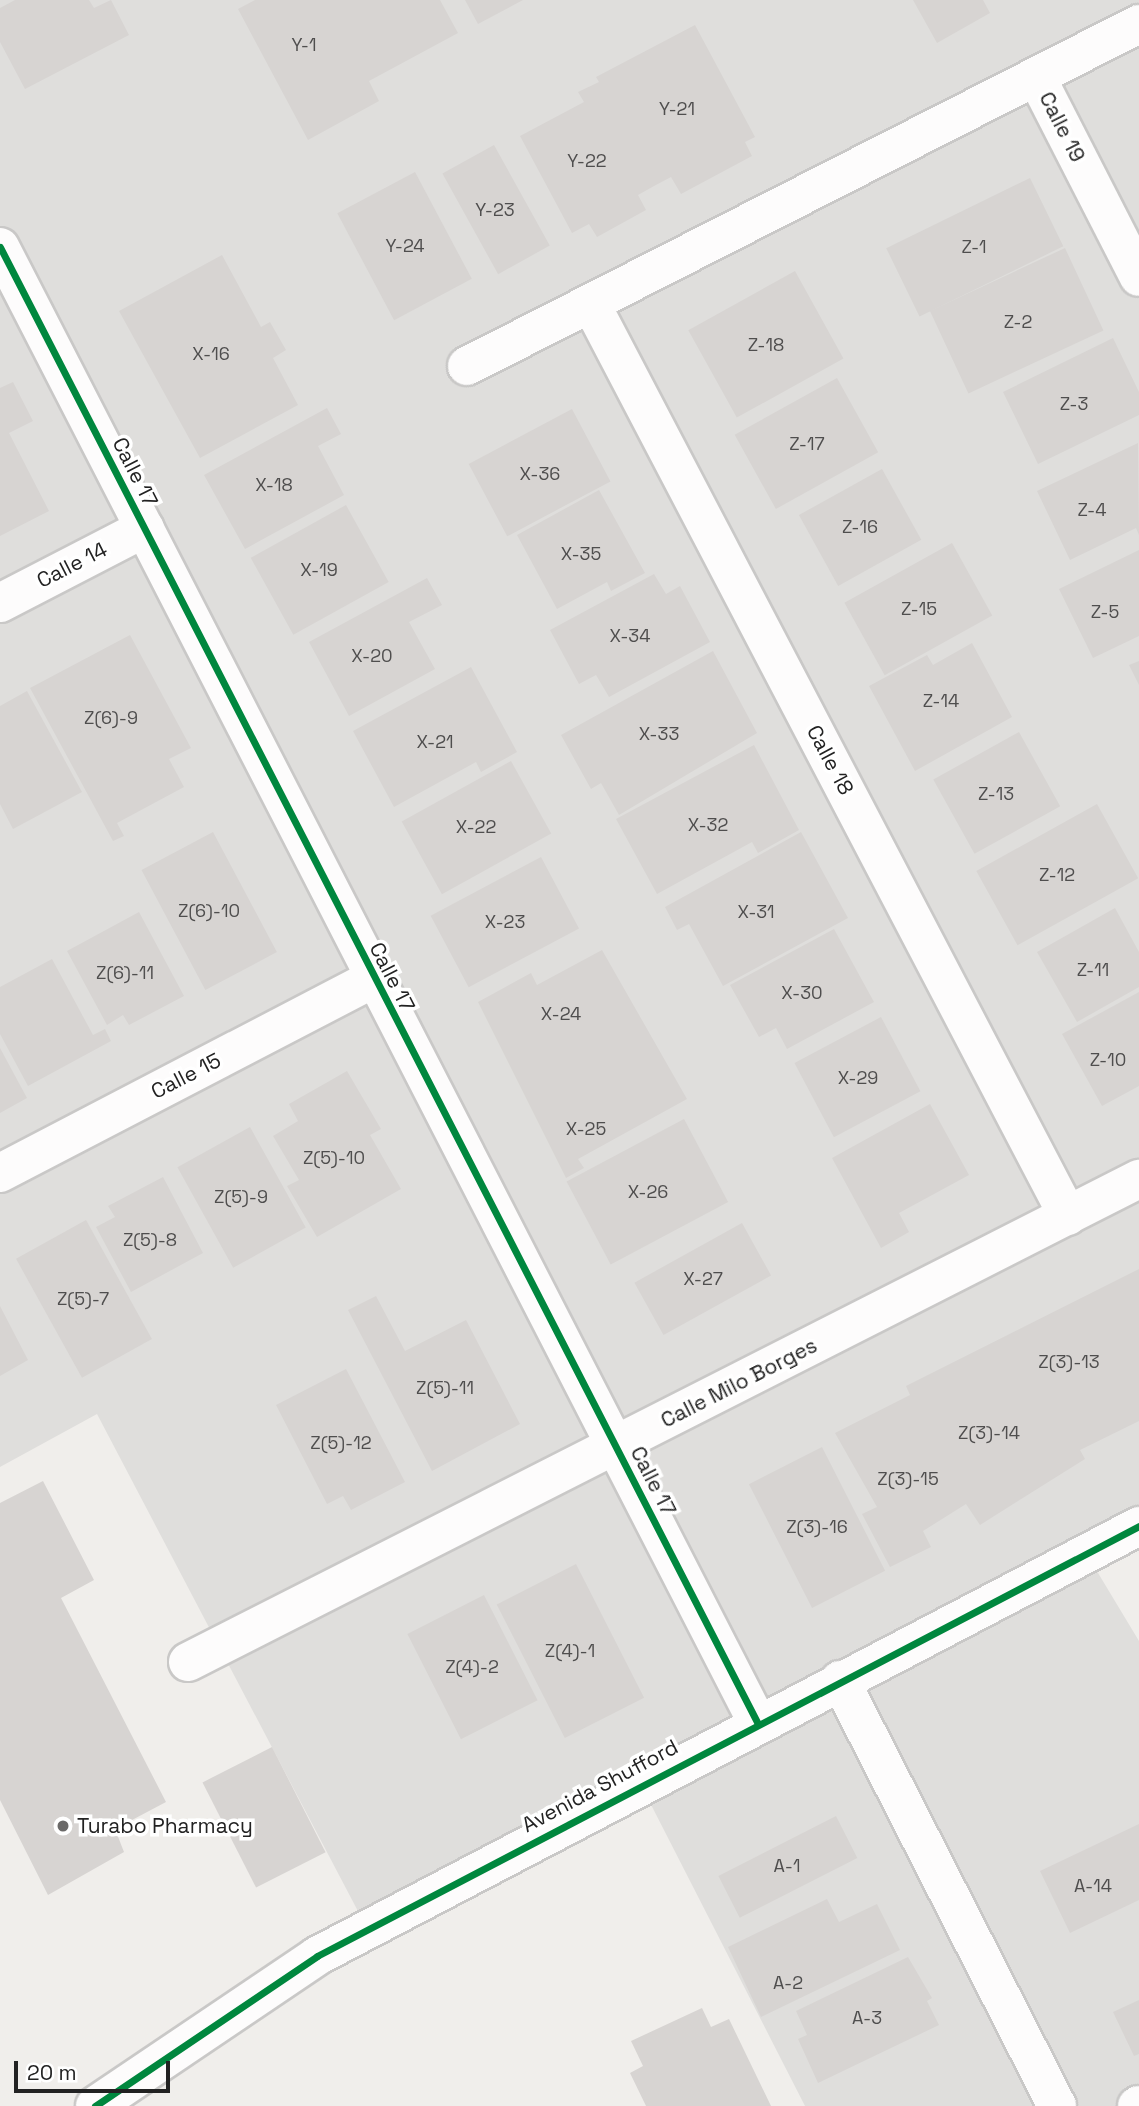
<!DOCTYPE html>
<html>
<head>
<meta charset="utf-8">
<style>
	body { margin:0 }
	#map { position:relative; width:1139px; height:2106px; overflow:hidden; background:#f0eeeb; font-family:"Space Grotesk",sans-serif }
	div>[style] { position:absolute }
	.residential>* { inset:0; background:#dfdedc }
	.building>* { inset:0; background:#d7d4d2; transform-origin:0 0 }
	.roads { filter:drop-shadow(2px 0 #c9c8c7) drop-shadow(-2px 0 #c9c8c7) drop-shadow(0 2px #c9c8c7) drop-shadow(0 -2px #c9c8c7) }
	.minor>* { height:38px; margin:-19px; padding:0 19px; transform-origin:19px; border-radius:19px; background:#fdfcfc }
	.tertiary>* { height:38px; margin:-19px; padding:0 19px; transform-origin:19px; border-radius:19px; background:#fdfcfc }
	.cycleway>* { height:7px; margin:-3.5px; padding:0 3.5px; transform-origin:3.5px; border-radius:3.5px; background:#00873e }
	.dots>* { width:19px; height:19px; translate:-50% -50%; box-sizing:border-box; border:4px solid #fff; border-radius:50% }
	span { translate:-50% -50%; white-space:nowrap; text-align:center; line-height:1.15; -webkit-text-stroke:7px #fff; paint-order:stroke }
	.number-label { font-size:18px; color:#4f4e4e }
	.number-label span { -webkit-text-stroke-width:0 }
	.street-label { font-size:21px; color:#222 }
	.poi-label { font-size:21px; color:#222 }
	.left { translate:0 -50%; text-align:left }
	.scale { position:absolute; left:14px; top:2061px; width:156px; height:32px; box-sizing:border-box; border:4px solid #222; border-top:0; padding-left:9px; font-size:21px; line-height:24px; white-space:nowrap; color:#222; -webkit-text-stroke:5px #fff; paint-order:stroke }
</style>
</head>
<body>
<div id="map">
	<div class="residential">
		<i style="clip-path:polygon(0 0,1139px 0,1139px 1532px,1089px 1558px,1139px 1641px,1139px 2106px,805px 2106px,643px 1789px,371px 1936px,97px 1414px,0 1467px)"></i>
	</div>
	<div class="building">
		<i style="clip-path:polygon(15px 0,89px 0,94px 8px,111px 0,129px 35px,25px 89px,0 42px,0 8px)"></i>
		<i style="clip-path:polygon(255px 0,440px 0,458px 33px,369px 81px,379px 101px,308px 140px,238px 9px)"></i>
		<i style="clip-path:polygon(465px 0,523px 0,478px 24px)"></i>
		<i style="clip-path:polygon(913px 0,983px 0,990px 13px,937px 43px)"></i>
		<i style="clip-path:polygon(695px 25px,755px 137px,745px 142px,752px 156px,681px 194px,671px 177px,654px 186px,638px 195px,646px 210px,597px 237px,589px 224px,572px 233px,520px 136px,584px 102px,578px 92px,599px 82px,596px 77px)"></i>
		<i style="left:494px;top:145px;width:115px;height:59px;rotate:61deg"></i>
		<i style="left:415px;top:172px;width:121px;height:88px;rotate:62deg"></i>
		<i style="left:1030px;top:178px;width:76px;height:160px;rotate:64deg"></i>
		<i style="left:1065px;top:248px;width:91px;height:149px;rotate:65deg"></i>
		<i style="clip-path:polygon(222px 255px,261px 327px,270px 322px,286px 350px,273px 358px,298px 405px,200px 458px,119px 311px)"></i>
		<i style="left:795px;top:271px;width:100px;height:122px;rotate:61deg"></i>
		<i style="clip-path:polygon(1113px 338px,1139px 392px,1139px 415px,1038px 464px,1003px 392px)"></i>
		<i style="left:837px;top:378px;width:85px;height:117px;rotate:61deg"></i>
		<i style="clip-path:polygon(13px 382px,33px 421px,9px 433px,49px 511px,0 536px,0 388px)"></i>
		<i style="clip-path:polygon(327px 408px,341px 434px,318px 446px,344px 495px,245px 549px,204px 475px)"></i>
		<i style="left:572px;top:409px;width:82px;height:117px;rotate:62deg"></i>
		<i style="clip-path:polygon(1138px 443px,1139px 535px,1136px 528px,1070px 560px,1037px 491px)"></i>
		<i style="left:882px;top:469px;width:81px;height:95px;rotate:61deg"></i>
		<i style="clip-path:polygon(599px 490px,645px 573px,611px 591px,607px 582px,557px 609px,517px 535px)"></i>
		<i style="left:346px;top:505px;width:88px;height:109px;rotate:61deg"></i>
		<i style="left:952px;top:543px;width:83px;height:123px;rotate:61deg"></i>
		<i style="clip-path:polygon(1139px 550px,1139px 636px,1093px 658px,1059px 589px)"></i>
		<i style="clip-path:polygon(654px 574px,666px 594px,680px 586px,710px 642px,609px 697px,596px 675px,579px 684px,550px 630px)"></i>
		<i style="clip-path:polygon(427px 578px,442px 605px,409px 622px,435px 669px,349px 716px,309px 642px)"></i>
		<i style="clip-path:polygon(130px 635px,191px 748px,169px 759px,184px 787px,117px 823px,124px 836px,113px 841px,30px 688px)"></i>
		<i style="clip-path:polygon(972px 643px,1012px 717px,915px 771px,869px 686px,927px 655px,933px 665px)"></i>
		<i style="clip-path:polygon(713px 651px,757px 733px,619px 815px,601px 783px,591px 789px,561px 735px)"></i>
		<i style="clip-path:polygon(1139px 661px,1139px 685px,1129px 665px)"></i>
		<i style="clip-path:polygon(471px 667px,517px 752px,481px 772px,476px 762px,394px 807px,353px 731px)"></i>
		<i style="clip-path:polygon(27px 691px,82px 792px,13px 829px,0 804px,0 706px)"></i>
		<i style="left:1019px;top:732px;width:85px;height:98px;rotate:61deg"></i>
		<i style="clip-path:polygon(754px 745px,799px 830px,758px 853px,752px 842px,657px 894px,616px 819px)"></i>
		<i style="left:511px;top:761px;width:83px;height:125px;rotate:61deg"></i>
		<i style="left:1097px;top:804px;width:85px;height:138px;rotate:61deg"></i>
		<i style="left:213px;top:832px;width:136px;height:81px;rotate:62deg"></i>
		<i style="clip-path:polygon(801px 832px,848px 918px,723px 986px,689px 924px,677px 930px,665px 907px)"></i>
		<i style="left:541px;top:857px;width:81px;height:125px;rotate:62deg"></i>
		<i style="clip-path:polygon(1115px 908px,1139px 952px,1139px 987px,1077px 1022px,1037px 952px)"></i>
		<i style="clip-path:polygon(139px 912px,184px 996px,129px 1025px,123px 1015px,107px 1025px,67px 951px)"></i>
		<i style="clip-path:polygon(834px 929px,874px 1002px,787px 1049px,776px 1028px,759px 1037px,730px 985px)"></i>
		<i style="clip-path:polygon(602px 950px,687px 1099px,578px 1159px,584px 1168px,566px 1178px,478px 1002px,531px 973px,537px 985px)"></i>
		<i style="clip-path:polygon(52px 959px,93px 1035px,105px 1029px,111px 1041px,28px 1086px,0 1034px,0 987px)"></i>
		<i style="clip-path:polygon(1139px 992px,1139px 1086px,1102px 1106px,1062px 1034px)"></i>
		<i style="left:881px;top:1017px;width:84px;height:98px;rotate:62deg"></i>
		<i style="clip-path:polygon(0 1048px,27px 1098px,0 1113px)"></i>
		<i style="clip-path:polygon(347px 1071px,381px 1129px,370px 1135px,401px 1189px,317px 1237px,287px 1186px,299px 1180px,273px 1136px,298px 1121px,289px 1104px)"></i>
		<i style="clip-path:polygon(930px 1104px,969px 1175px,899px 1213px,909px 1232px,881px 1248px,832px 1158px)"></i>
		<i style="left:684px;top:1119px;width:94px;height:133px;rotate:62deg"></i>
		<i style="left:250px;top:1127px;width:115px;height:83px;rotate:61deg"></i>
		<i style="clip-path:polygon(163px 1177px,203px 1253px,131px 1292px,96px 1227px,115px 1217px,108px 1206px)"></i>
		<i style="left:86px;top:1220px;width:136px;height:80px;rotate:61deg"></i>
		<i style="left:742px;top:1223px;width:60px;height:123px;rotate:61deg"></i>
		<i style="clip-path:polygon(1139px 1269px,1139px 1421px,1080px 1450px,1085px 1459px,980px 1525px,966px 1504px,923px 1531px,931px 1547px,890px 1567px,862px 1514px,877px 1507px,835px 1433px,910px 1395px,906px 1386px)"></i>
		<i style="clip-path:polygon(376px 1296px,405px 1351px,466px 1320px,520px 1424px,432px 1471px,348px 1310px)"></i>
		<i style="clip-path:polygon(0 1306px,28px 1360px,0 1376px)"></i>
		<i style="clip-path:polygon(346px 1369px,405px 1482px,351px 1510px,343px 1496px,327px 1504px,276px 1405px)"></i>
		<i style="left:822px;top:1447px;width:139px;height:82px;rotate:63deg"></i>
		<i style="clip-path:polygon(43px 1481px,94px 1580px,61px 1598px,166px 1802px,115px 1829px,124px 1852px,48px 1895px,0 1800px,0 1503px)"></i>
		<i style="left:576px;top:1564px;width:150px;height:89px;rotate:63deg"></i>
		<i style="left:484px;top:1595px;width:118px;height:86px;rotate:63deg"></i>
		<i style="left:272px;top:1747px;width:118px;height:78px;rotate:63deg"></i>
		<i style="left:836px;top:1816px;width:47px;height:132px;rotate:63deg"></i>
		<i style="clip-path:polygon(1139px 1824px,1139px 1900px,1070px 1933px,1040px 1871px)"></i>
		<i style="clip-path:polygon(827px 1899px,839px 1922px,877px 1904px,900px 1950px,761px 2017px,728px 1947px)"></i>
		<i style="clip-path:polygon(908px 1957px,932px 1998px,927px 2001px,939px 2025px,818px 2083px,798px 2039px,807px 2035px,796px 2011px)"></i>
		<i style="clip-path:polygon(1139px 2000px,1139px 2054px,1134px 2056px,1113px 2012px)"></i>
		<i style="clip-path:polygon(702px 2008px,711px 2027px,729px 2019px,771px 2106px,646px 2106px,630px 2073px,643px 2066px,631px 2041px)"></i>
	</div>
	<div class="roads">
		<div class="minor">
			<i style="left:1038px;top:80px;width:221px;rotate:62.9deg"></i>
			<i style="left:0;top:247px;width:1658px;rotate:62.83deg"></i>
			<i style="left:591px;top:304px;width:1029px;rotate:62.39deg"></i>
			<i style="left:467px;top:366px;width:754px;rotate:-26.97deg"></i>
			<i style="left:0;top:603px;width:163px;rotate:-27.3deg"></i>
			<i style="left:0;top:1173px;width:420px;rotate:-27.5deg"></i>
			<i style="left:188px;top:1662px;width:1067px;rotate:-26.93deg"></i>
			<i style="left:840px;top:1680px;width:478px;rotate:63deg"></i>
			<i style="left:1137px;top:2106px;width:2px;rotate:-27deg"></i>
		</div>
		<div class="tertiary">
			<i style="left:95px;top:2106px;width:268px;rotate:-34deg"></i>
			<i style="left:317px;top:1956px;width:928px;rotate:-27.61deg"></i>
		</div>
	</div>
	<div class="cycleway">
		<i style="left:0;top:247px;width:1658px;rotate:62.83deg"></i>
		<i style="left:95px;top:2106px;width:268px;rotate:-34deg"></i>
		<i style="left:317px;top:1956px;width:928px;rotate:-27.61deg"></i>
	</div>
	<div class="dots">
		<i style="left:63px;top:1826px;background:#6a6968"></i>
	</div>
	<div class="number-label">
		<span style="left:304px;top:45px">Y-1</span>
		<span style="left:677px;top:109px">Y-21</span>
		<span style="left:587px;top:161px">Y-22</span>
		<span style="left:495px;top:210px">Y-23</span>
		<span style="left:405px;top:246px">Y-24</span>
		<span style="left:974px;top:247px">Z-1</span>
		<span style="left:1018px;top:322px">Z-2</span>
		<span style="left:766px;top:345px">Z-18</span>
		<span style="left:211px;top:354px">X-16</span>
		<span style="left:1074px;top:404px">Z-3</span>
		<span style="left:807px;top:444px">Z-17</span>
		<span style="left:540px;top:474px">X-36</span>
		<span style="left:274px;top:485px">X-18</span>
		<span style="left:1092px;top:510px">Z-4</span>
		<span style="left:860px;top:527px">Z-16</span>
		<span style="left:581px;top:554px">X-35</span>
		<span style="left:319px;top:570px">X-19</span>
		<span style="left:919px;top:609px">Z-15</span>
		<span style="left:1105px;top:612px">Z-5</span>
		<span style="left:630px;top:636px">X-34</span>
		<span style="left:372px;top:656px">X-20</span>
		<span style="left:941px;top:701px">Z-14</span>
		<span style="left:111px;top:718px">Z(6)-9</span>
		<span style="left:659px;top:734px">X-33</span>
		<span style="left:435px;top:742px">X-21</span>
		<span style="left:996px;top:794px">Z-13</span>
		<span style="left:708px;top:825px">X-32</span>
		<span style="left:476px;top:827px">X-22</span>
		<span style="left:1057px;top:875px">Z-12</span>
		<span style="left:209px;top:911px">Z(6)-10</span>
		<span style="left:756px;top:912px">X-31</span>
		<span style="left:505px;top:922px">X-23</span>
		<span style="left:1093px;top:970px">Z-11</span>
		<span style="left:125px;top:973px">Z(6)-11</span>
		<span style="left:802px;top:993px">X-30</span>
		<span style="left:561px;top:1014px">X-24</span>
		<span style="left:1108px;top:1060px">Z-10</span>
		<span style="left:858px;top:1078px">X-29</span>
		<span style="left:586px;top:1129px">X-25</span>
		<span style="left:334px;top:1158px">Z(5)-10</span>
		<span style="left:648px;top:1192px">X-26</span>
		<span style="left:241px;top:1197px">Z(5)-9</span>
		<span style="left:150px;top:1240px">Z(5)-8</span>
		<span style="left:703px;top:1279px">X-27</span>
		<span style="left:83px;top:1299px">Z(5)-7</span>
		<span style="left:1069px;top:1362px">Z(3)-13</span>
		<span style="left:445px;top:1388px">Z(5)-11</span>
		<span style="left:989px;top:1433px">Z(3)-14</span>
		<span style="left:341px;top:1443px">Z(5)-12</span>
		<span style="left:908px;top:1479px">Z(3)-15</span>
		<span style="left:817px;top:1527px">Z(3)-16</span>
		<span style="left:570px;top:1651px">Z(4)-1</span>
		<span style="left:472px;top:1667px">Z(4)-2</span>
		<span style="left:787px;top:1866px">A-1</span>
		<span style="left:1093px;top:1886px">A-14</span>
		<span style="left:788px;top:1983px">A-2</span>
		<span style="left:867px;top:2018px">A-3</span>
	</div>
	<div class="street-label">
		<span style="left:1062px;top:127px;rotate:63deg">Calle 19</span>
		<span style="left:135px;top:472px;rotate:63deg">Calle 17</span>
		<span style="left:72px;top:565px;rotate:-27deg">Calle 14</span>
		<span style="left:830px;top:760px;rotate:62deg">Calle 18</span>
		<span style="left:392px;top:977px;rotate:63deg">Calle 17</span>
		<span style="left:186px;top:1076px;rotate:-27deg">Calle 15</span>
		<span style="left:739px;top:1383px;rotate:-27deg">Calle Milo Borges</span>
		<span style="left:653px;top:1481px;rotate:63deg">Calle 17</span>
		<span style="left:600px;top:1786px;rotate:-28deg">Avenida Shufford</span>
	</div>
	<div class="poi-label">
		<span class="left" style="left:77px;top:1826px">Turabo Pharmacy</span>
	</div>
	<div class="scale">20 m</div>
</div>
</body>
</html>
